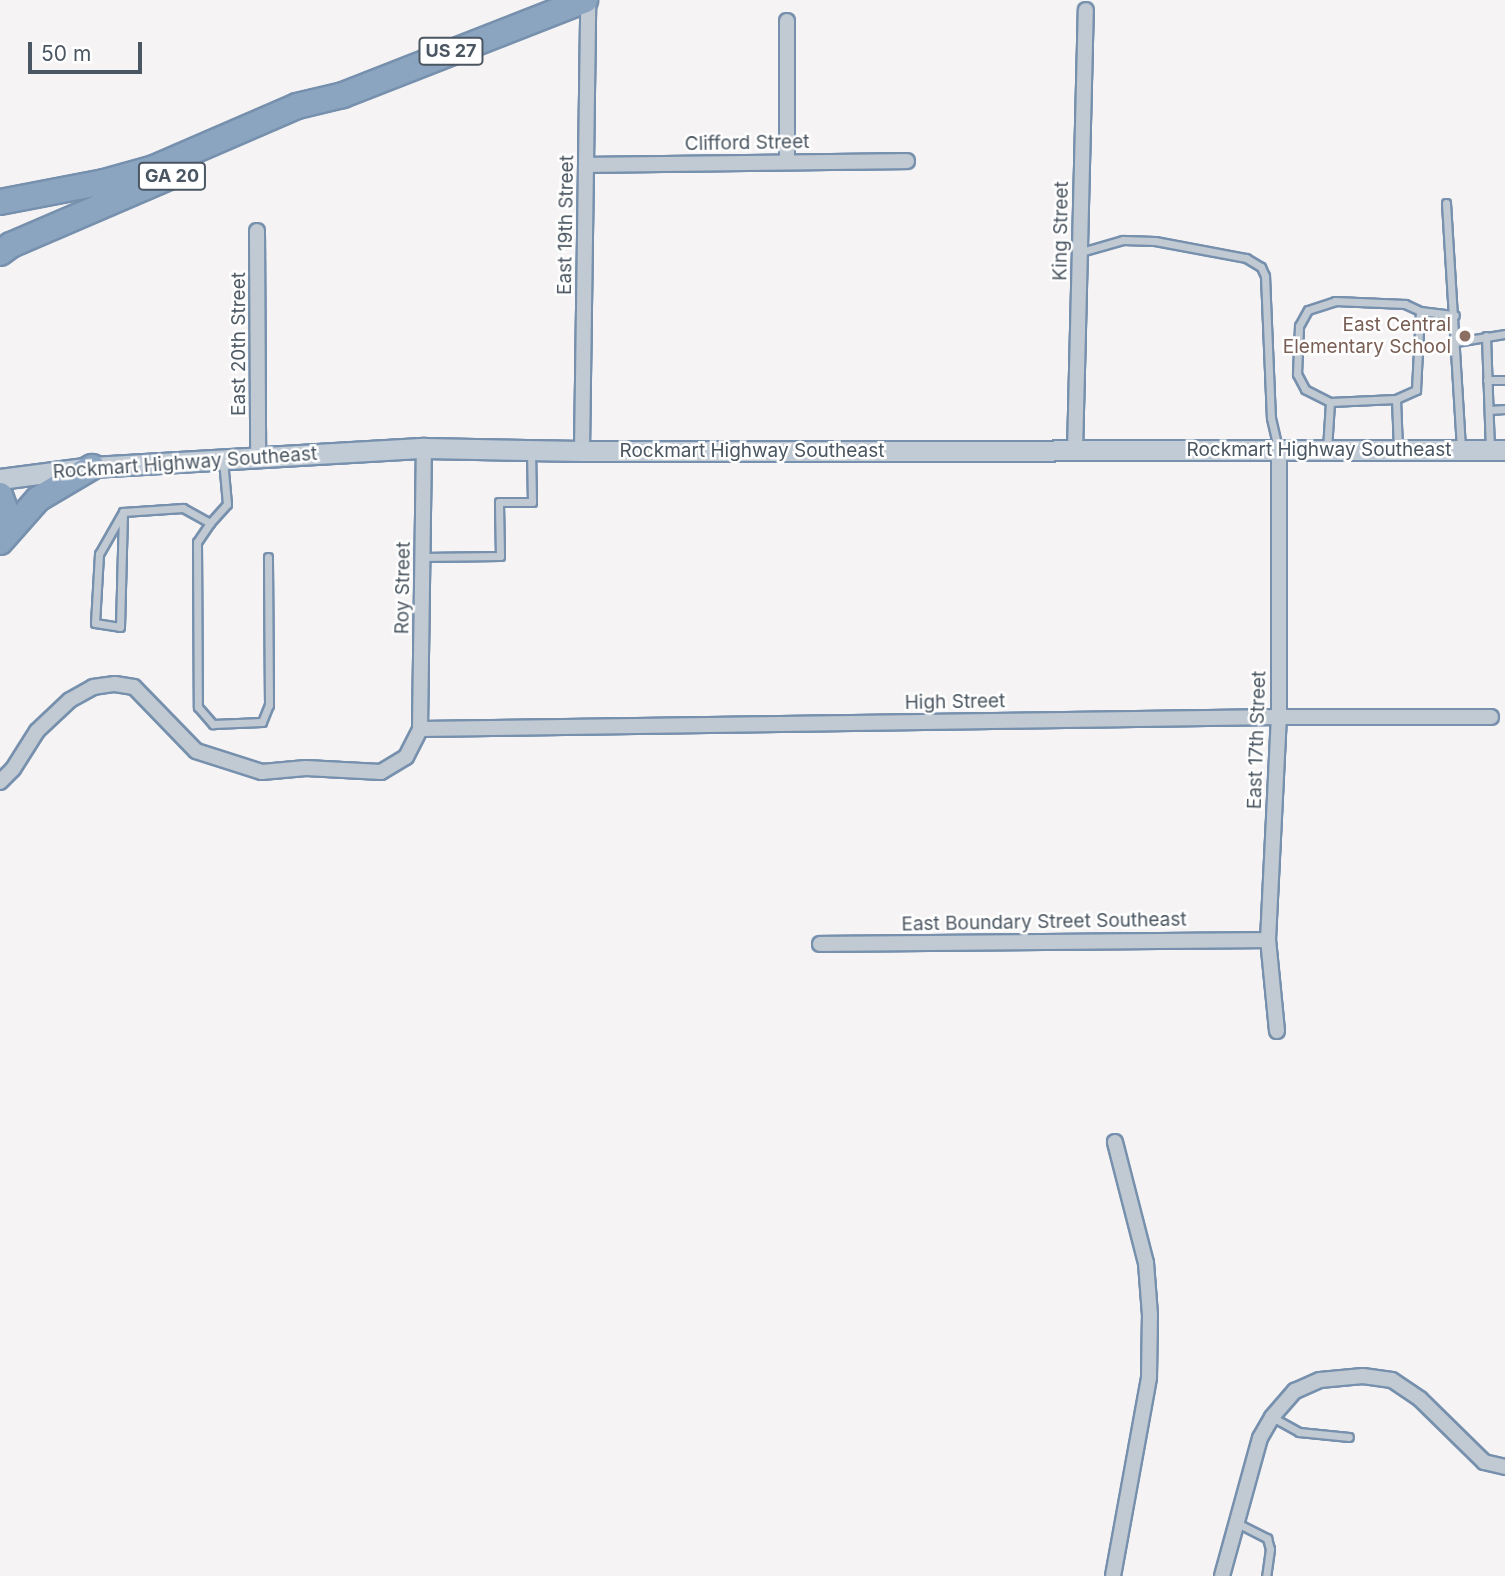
<!DOCTYPE html>
<html>
<head>
<meta charset="utf-8">
<style>
	body { margin:0 }
	#map { position:relative; width:1505px; height:1576px; overflow:hidden; background:#f5f3f3; font-family:Inter,sans-serif }
	div>[style] { position:absolute }
	.roads { filter:drop-shadow(2px 0 #7690ad) drop-shadow(-2px 0 #7690ad) drop-shadow(0 2px #7690ad) drop-shadow(0 -2px #7690ad) }
	.lane>* { height:7px; margin:-3.5px; padding:0 3.5px; transform-origin:3.5px; border-radius:3.5px; background:#c1cad2 }
	.street>* { height:14px; margin:-7px; padding:0 7px; transform-origin:7px; border-radius:7px; background:#c1cad2 }
	.secondary>* { height:19px; margin:-9.5px; padding:0 9.5px; transform-origin:9.5px; border-radius:9.5px; background:#c1cbd6 }
	.highway>* { height:24px; margin:-12px; padding:0 12px; transform-origin:12px; border-radius:12px; background:#8ba5c1 }
	.dots>* { width:19px; height:19px; translate:-50% -50%; box-sizing:border-box; border:4px solid #fff; border-radius:50% }
	span { translate:-50% -50%; white-space:nowrap; text-align:center; line-height:1.15; -webkit-text-stroke:5px #fff; paint-order:stroke }
	.shield-label span { padding:2px 5px; background:#fff; border:2px solid; border-radius:5px; -webkit-text-stroke-width:0 }
	.shield-label { font-size:18px; color:#4a5661; font-weight:700 }
	.street-label { font-size:19px; color:#4a5661 }
	.education-label { font-size:19px; color:#785e54 }
	.right { translate:-100% -50%; text-align:right }
	.scale { position:absolute; left:28px; top:42px; width:114px; height:32px; box-sizing:border-box; border:4px solid #4a5661; border-top:0; padding-left:9px; font-size:21px; line-height:24px; white-space:nowrap; color:#4a5661; -webkit-text-stroke:5px #fff; paint-order:stroke }
</style>
</head>
<body>
<div id="map">
	<div class="roads">
		<div class="lane">
			<i style="left:1446px;top:203px;width:246px;rotate:86.5deg"></i>
			<i style="left:1081px;top:252px;width:44px;rotate:-15.9deg"></i>
			<i style="left:1123px;top:240px;width:32px;rotate:2deg"></i>
			<i style="left:1155px;top:241px;width:93px;rotate:10.6deg"></i>
			<i style="left:1246px;top:258px;width:17px;rotate:31deg"></i>
			<i style="left:1261px;top:267px;width:10px;rotate:66deg"></i>
			<i style="left:1265px;top:276px;width:142px;rotate:87.6deg"></i>
			<i style="left:1271px;top:418px;width:31px;rotate:77deg"></i>
			<i style="left:1486px;top:336px;width:113px;rotate:88deg"></i>
			<i style="left:1456px;top:342px;width:50px;rotate:-9.3deg"></i>
			<i style="left:1487px;top:380px;width:18px"></i>
			<i style="left:1396px;top:399px;width:22px;rotate:-24deg"></i>
			<i style="left:1416px;top:390px;width:79px;rotate:-87.1deg"></i>
			<i style="left:1330px;top:402px;width:28px;rotate:-153deg"></i>
			<i style="left:1305px;top:389px;width:17px;rotate:-118deg"></i>
			<i style="left:1297px;top:374px;width:48px;rotate:-87.6deg"></i>
			<i style="left:1299px;top:326px;width:18px;rotate:-61deg"></i>
			<i style="left:1308px;top:310px;width:28px;rotate:-18deg"></i>
			<i style="left:1335px;top:301px;width:70px;rotate:2.5deg"></i>
			<i style="left:1405px;top:304px;width:17px;rotate:25deg"></i>
			<i style="left:1420px;top:311px;width:35px;rotate:7deg"></i>
			<i style="left:1489px;top:410px;width:16px;rotate:-4deg"></i>
			<i style="left:1327px;top:449px;width:47px;rotate:-86.3deg"></i>
			<i style="left:1330px;top:402px;width:66px;rotate:-2.6deg"></i>
			<i style="left:1396px;top:399px;width:50px;rotate:87.7deg"></i>
			<i style="left:123px;top:512px;width:48px;rotate:119.7deg"></i>
			<i style="left:99px;top:554px;width:69px;rotate:93.3deg"></i>
			<i style="left:95px;top:623px;width:25px;rotate:9deg"></i>
			<i style="left:120px;top:627px;width:115px;rotate:-88.5deg"></i>
			<i style="left:123px;top:512px;width:60px;rotate:-3.8deg"></i>
			<i style="left:183px;top:508px;width:31px;rotate:29deg"></i>
			<i style="left:210px;top:523px;width:25px;rotate:-48deg"></i>
			<i style="left:227px;top:504px;width:44px;rotate:-95.2deg"></i>
			<i style="left:210px;top:523px;width:23px;rotate:124deg"></i>
			<i style="left:197px;top:542px;width:165px;rotate:89.7deg"></i>
			<i style="left:198px;top:707px;width:23px;rotate:49deg"></i>
			<i style="left:213px;top:724px;width:49px;rotate:-2.3deg"></i>
			<i style="left:262px;top:722px;width:18px;rotate:-68deg"></i>
			<i style="left:269px;top:705px;width:148px;rotate:-90.4deg"></i>
			<i style="left:422px;top:557px;width:78px;rotate:-0.7deg"></i>
			<i style="left:500px;top:556px;width:54px;rotate:-91.1deg"></i>
			<i style="left:499px;top:502px;width:33px"></i>
			<i style="left:532px;top:502px;width:51px;rotate:-91.1deg"></i>
			<i style="left:1272px;top:1417px;width:31px;rotate:29deg"></i>
			<i style="left:1299px;top:1432px;width:50px;rotate:5.7deg"></i>
			<i style="left:1237px;top:1523px;width:34px;rotate:27deg"></i>
			<i style="left:1267px;top:1538px;width:11px;rotate:75deg"></i>
			<i style="left:1270px;top:1549px;width:27px;rotate:98deg"></i>
		</div>
		<div class="street">
			<i style="left:787px;top:21px;width:140px;rotate:90deg"></i>
			<i style="left:587px;top:165px;width:320px;rotate:-0.7deg"></i>
			<i style="left:257px;top:231px;width:226px;rotate:89.7deg"></i>
			<i style="left:582px;top:451px;width:451px;rotate:-89.2deg"></i>
			<i style="left:1075px;top:452px;width:442px;rotate:-88.6deg"></i>
			<i style="left:420px;top:729px;width:859px;rotate:-0.8deg"></i>
			<i style="left:1279px;top:717px;width:212px"></i>
			<i style="left:0;top:782px;width:18px;rotate:-45deg"></i>
			<i style="left:13px;top:769px;width:45px;rotate:-57.7deg"></i>
			<i style="left:37px;top:731px;width:45px;rotate:-43.2deg"></i>
			<i style="left:70px;top:700px;width:26px;rotate:-29deg"></i>
			<i style="left:93px;top:687px;width:22px;rotate:-8deg"></i>
			<i style="left:115px;top:684px;width:19px;rotate:9deg"></i>
			<i style="left:134px;top:687px;width:89px;rotate:45.9deg"></i>
			<i style="left:196px;top:751px;width:69px;rotate:17.7deg"></i>
			<i style="left:262px;top:772px;width:44px;rotate:-5.2deg"></i>
			<i style="left:306px;top:768px;width:75px;rotate:3.1deg"></i>
			<i style="left:381px;top:772px;width:29px;rotate:-31deg"></i>
			<i style="left:406px;top:757px;width:31px;rotate:-63deg"></i>
			<i style="left:420px;top:729px;width:281px;rotate:-89.2deg"></i>
			<i style="left:820px;top:944px;width:448px;rotate:-0.5deg"></i>
			<i style="left:1277px;top:1031px;width:91px;rotate:-95.6deg"></i>
			<i style="left:1268px;top:940px;width:223px;rotate:-87.2deg"></i>
			<i style="left:1279px;top:717px;width:267px;rotate:-90deg"></i>
			<i style="left:1113px;top:1576px;width:202px;rotate:-79.7deg"></i>
			<i style="left:1149px;top:1377px;width:62px;rotate:-89.1deg"></i>
			<i style="left:1150px;top:1315px;width:52px;rotate:-94.4deg"></i>
			<i style="left:1146px;top:1263px;width:125px;rotate:-104.4deg"></i>
			<i style="left:1222px;top:1576px;width:143px;rotate:-74.6deg"></i>
			<i style="left:1260px;top:1438px;width:24px;rotate:-60deg"></i>
			<i style="left:1272px;top:1417px;width:35px;rotate:-49deg"></i>
			<i style="left:1295px;top:1391px;width:27px;rotate:-24deg"></i>
			<i style="left:1320px;top:1380px;width:43px;rotate:-5.3deg"></i>
			<i style="left:1363px;top:1376px;width:29px;rotate:8deg"></i>
			<i style="left:1392px;top:1380px;width:34px;rotate:34deg"></i>
			<i style="left:1420px;top:1399px;width:90px;rotate:44.5deg"></i>
			<i style="left:1484px;top:1462px;width:22px;rotate:13deg"></i>
		</div>
		<div class="secondary">
			<i style="left:0;top:479px;width:93px;rotate:-7.4deg"></i>
			<i style="left:92px;top:467px;width:333px;rotate:-3.3deg"></i>
			<i style="left:424px;top:448px;width:158px;rotate:1.1deg"></i>
			<i style="left:582px;top:451px;width:923px;rotate:-0.06deg"></i>
		</div>
		<div class="highway">
			<i style="left:0;top:202px;width:106px;rotate:-10.9deg"></i>
			<i style="left:104px;top:182px;width:52px;rotate:-15.6deg"></i>
			<i style="left:154px;top:168px;width:156px;rotate:-23.4deg"></i>
			<i style="left:297px;top:106px;width:47px;rotate:-13.4deg"></i>
			<i style="left:343px;top:95px;width:260px;rotate:-21.4deg"></i>
			<i style="left:0;top:253px;width:14px;rotate:-36deg"></i>
			<i style="left:11px;top:245px;width:174px;rotate:-23.3deg"></i>
			<i style="left:0;top:495px;width:20px;rotate:70deg"></i>
			<i style="left:7px;top:514px;width:19px;rotate:90deg"></i>
			<i style="left:0;top:542px;width:57px;rotate:-48.5deg"></i>
			<i style="left:38px;top:499px;width:63px;rotate:-30.7deg"></i>
		</div>
	</div>
	<div class="dots">
		<i style="left:1465px;top:336px;background:#8d6e63"></i>
	</div>
	<div class="shield-label">
		<span style="left:451px;top:51px">US 27</span>
		<span style="left:172px;top:176px">GA 20</span>
	</div>
	<div class="street-label">
		<span style="left:747px;top:143px;rotate:-1deg">Clifford Street</span>
		<span style="left:566px;top:225px;rotate:-89deg">East 19th Street</span>
		<span style="left:1061px;top:231px;rotate:-89deg">King Street</span>
		<span style="left:239px;top:344px;rotate:-90deg">East 20th Street</span>
		<span style="left:1319px;top:450px">Rockmart Highway Southeast</span>
		<span style="left:752px;top:451px">Rockmart Highway Southeast</span>
		<span style="left:185px;top:463px;rotate:-4deg">Rockmart Highway Southeast</span>
		<span style="left:403px;top:588px;rotate:-89deg">Roy Street</span>
		<span style="left:955px;top:702px;rotate:-1deg">High Street</span>
		<span style="left:1257px;top:740px;rotate:-88deg">East 17th Street</span>
		<span style="left:1044px;top:922px;rotate:-1deg">East Boundary Street Southeast</span>
	</div>
	<div class="education-label">
		<span class="right" style="left:1451px;top:336px">East Central<br>Elementary School</span>
	</div>
	<div class="scale">50 m</div>
</div>
</body>
</html>
